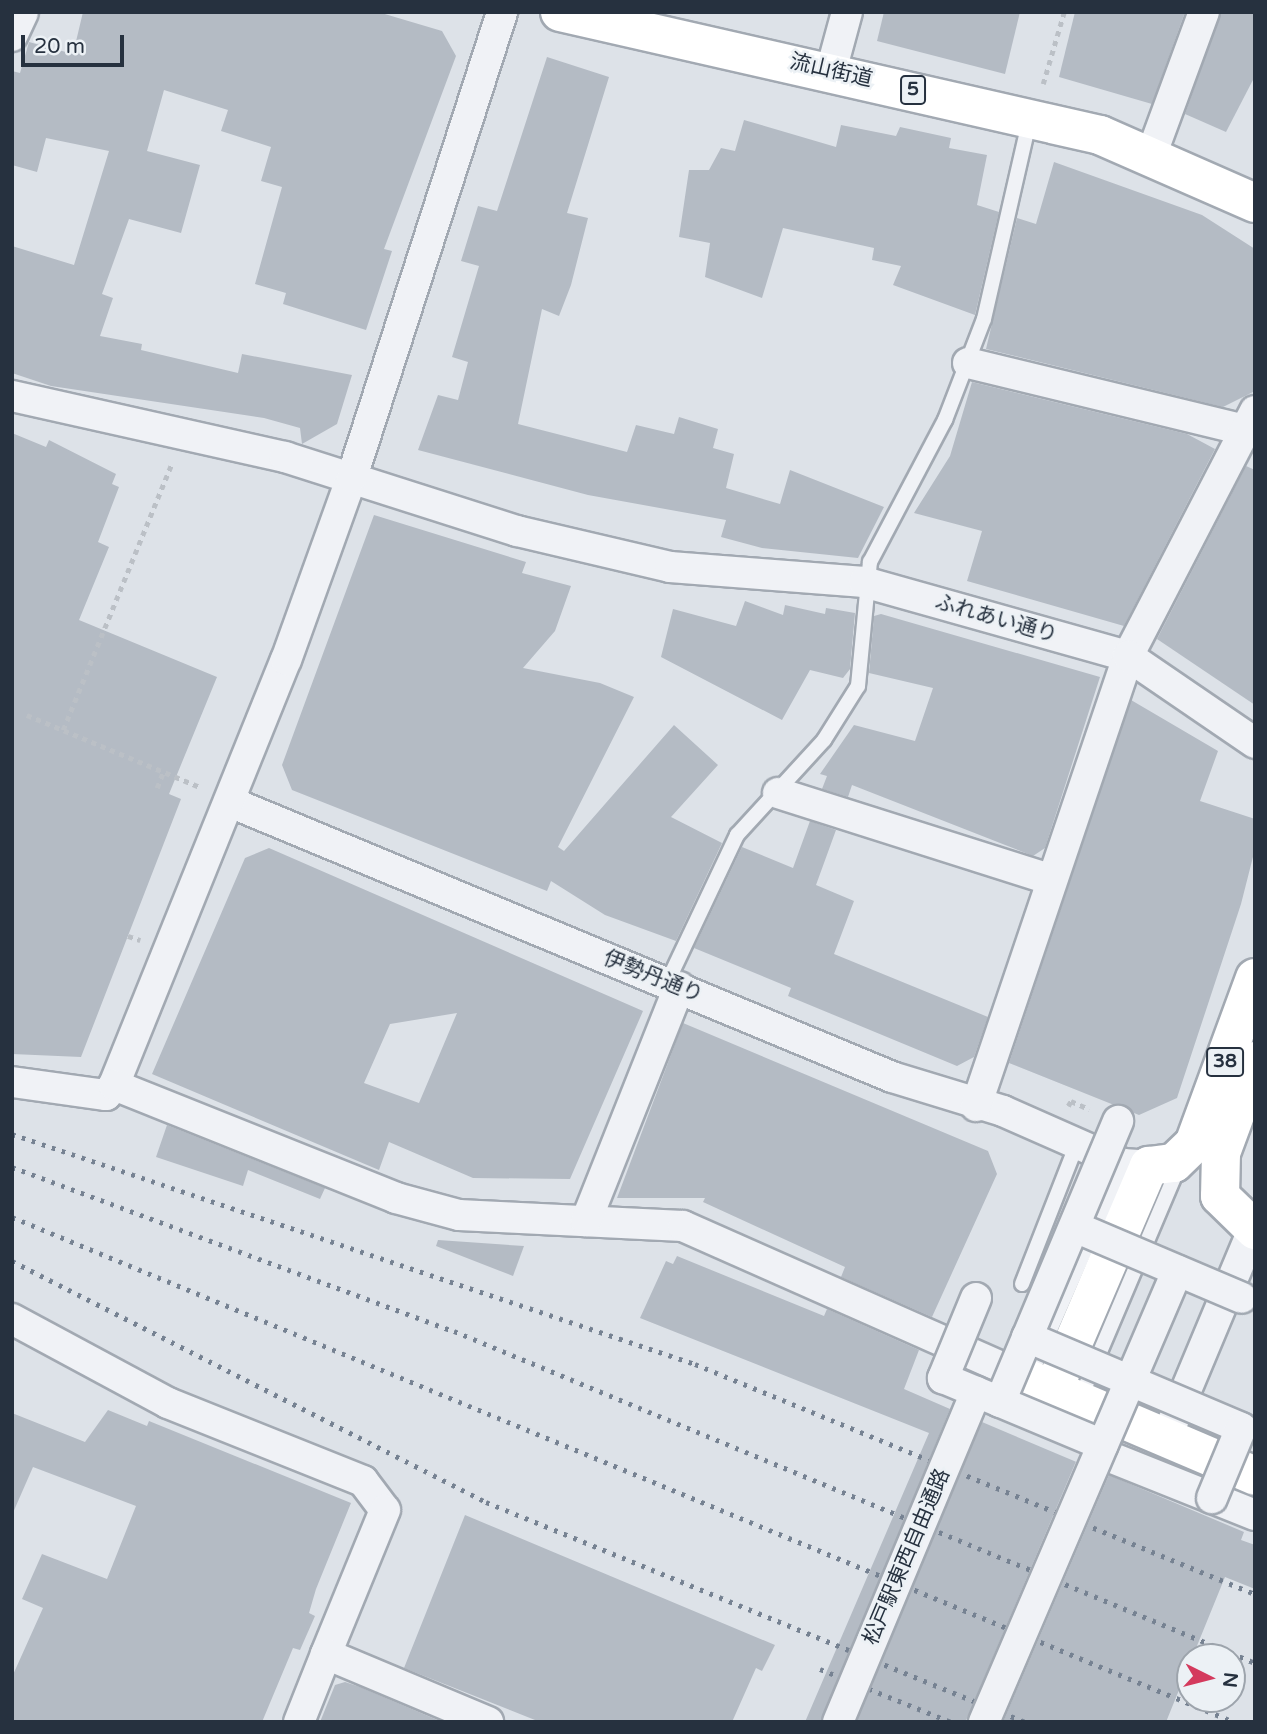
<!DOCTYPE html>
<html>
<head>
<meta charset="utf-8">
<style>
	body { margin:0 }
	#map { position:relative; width:1267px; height:1734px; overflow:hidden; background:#dde2e8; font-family:"Varela Round","Noto Sans JP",sans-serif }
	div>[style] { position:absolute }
	.building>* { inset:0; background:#b4bbc4; transform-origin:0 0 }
	.path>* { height:4.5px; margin-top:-2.25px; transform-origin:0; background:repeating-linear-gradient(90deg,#bbc0c6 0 5px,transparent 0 10px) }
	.roads { filter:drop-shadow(2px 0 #a2a9b2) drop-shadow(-2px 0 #a2a9b2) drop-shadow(0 2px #a2a9b2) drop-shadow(0 -2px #a2a9b2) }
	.lane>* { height:14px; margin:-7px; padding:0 7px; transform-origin:7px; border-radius:7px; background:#f0f2f6 }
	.street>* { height:30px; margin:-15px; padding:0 15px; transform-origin:15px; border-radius:15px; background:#f0f2f6 }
	.secondary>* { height:38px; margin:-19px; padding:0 19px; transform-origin:19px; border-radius:19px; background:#fff }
	.primary>* { height:38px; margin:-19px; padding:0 19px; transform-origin:19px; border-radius:19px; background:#fff }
	.rail>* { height:5px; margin-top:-2.5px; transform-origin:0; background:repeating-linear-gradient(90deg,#768292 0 3.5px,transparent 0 10.5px) }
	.bridges { filter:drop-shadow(2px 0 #a2a9b2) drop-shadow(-2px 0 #a2a9b2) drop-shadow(0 2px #a2a9b2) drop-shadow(0 -2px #a2a9b2) }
	.street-bridge>* { height:30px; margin:-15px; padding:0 15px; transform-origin:15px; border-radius:15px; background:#f0f2f6 }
	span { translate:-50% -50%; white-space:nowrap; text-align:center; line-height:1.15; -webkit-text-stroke:5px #ecf1f5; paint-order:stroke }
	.shield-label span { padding:2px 5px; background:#ecf1f5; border:2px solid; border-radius:5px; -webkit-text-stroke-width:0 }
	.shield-label { font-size:19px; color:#26313f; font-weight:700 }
	.street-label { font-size:21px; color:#26313f }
	.frame { position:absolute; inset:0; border:14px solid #26313f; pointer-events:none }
	.north { position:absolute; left:1176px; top:1643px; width:70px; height:70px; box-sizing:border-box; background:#ecf1f5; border:2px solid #9da4ac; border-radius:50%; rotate:96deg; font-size:19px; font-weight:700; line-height:28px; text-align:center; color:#26313f }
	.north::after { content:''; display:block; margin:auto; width:24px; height:32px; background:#d43a5d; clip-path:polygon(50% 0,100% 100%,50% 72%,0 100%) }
	.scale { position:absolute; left:21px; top:35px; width:103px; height:32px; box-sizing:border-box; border:4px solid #26313f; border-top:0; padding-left:9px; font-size:21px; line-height:24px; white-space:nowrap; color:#26313f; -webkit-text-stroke:5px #ecf1f5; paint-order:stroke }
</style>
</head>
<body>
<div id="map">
	<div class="building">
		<i style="clip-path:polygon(83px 12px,378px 12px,442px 31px,456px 56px,384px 249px,392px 251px,366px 330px,283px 304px,286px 293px,255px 284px,282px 187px,261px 181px,271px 147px,221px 131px,228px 110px,164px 90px,147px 151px,200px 165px,181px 233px,129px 219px,102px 294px,113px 298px,100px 336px,142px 344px,141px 350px,238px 373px,242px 354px,352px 375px,337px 424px,302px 444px,300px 428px,264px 418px,51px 386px,12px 373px,12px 246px,74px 265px,109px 151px,46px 138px,37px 172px,12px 165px,12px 71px,20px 73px,29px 42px,73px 54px)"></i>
		<i style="clip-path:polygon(884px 12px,1020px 12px,1005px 74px,877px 41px)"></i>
		<i style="clip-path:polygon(1075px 12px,1185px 12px,1152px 104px,1059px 77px)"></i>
		<i style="clip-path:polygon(1221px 12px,1255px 12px,1255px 76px,1226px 132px,1185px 114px)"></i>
		<i style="clip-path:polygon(547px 57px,609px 77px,567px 213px,588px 218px,571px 285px,559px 316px,542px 309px,518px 424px,627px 452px,636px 425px,674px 434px,679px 417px,718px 429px,713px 448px,734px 454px,726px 488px,780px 504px,790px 470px,884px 507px,858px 558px,762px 548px,721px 537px,726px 520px,588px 495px,418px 450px,438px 395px,458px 400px,468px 362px,452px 357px,479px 266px,461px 261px,478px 206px,497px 211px)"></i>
		<i style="clip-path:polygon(744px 120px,836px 147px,841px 125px,896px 136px,900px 127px,951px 138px,949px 148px,987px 155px,977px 205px,999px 212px,975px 315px,893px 285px,901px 266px,872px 260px,874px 248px,783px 228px,762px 298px,705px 277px,710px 243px,679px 237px,689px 170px,709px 170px,721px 148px,735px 151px)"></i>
		<i style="clip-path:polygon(1054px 162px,1202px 215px,1255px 249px,1255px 391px,1223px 407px,986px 349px,1017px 218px,1036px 224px)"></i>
		<i style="clip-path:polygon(972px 382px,1187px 434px,1215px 449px,1124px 626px,967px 581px,982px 531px,914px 513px,950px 456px)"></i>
		<i style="clip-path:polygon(12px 433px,46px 447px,49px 440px,116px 474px,112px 484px,119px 487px,98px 542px,109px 547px,79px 620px,217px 677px,169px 794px,181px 799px,81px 1057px,12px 1054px)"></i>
		<i style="clip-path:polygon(1246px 466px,1255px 470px,1255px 705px,1157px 639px)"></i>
		<i style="clip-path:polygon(374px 515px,526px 562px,522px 573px,571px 586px,555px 631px,523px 668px,600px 683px,634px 697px,558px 847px,564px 851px,674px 725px,718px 765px,671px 817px,722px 843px,676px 941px,605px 915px,551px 881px,547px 891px,292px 790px,282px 765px)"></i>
		<i style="clip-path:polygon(745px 601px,783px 615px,785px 605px,825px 614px,826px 608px,855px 613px,850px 669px,843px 678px,810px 670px,782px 720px,661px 657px,673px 609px,736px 626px)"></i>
		<i style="clip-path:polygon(881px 614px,1100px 677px,1045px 848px,1033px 856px,852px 785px,848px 797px,822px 789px,827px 776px,820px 774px,854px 725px,915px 741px,933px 688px,869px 673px,874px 616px)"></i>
		<i style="clip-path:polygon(1131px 700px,1218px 751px,1200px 801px,1255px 819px,1255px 849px,1241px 904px,1177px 1098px,1139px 1115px,1009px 1063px)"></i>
		<i style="clip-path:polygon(810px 821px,836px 830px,816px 885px,854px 901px,834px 954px,988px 1017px,974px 1057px,957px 1066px,788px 996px,791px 988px,694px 948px,742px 847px,793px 868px)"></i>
		<i style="clip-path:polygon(evenodd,269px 848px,643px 1011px,570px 1179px,473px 1178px,389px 1142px,379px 1170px,152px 1074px,245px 858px,269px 848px,457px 1013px,419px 1103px,364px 1083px,390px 1024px,457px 1013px)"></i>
		<i style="clip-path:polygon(683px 1023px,988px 1151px,997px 1174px,932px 1317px,841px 1277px,845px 1267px,703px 1202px,705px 1198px,617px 1198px)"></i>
		<i style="clip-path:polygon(167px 1125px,325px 1188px,320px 1199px,248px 1170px,243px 1186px,156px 1157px)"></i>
		<i style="clip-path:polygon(438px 1240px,524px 1246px,513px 1276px,436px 1246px)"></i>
		<i style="clip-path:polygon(677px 1256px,824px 1316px,827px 1309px,919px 1350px,904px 1389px,950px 1409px,821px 1722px,805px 1722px,929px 1433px,640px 1318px,666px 1261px,673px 1264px)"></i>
		<i style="clip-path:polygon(108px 1410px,147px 1426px,149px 1421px,351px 1503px,316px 1589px,309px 1613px,315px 1616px,300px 1650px,293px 1648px,262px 1722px,12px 1722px,12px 1677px,43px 1608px,22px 1599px,42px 1554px,107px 1579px,136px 1506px,33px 1467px,12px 1515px,12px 1413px,85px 1442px)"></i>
		<i style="left:982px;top:1422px;width:102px;height:325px;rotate:23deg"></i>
		<i style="clip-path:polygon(1109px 1475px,1244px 1532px,1241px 1540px,1255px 1545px,1255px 1589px,1225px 1577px,1166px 1722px,1003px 1722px)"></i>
		<i style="clip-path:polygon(465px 1515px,775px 1645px,762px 1671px,756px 1668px,732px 1722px,540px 1722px,404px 1668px)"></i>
		<i style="clip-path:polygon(345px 1682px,360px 1687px,442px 1722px,320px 1722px,335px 1685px)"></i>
	</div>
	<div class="path">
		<i style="left:1043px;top:84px;width:75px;rotate:-73.7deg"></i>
		<i style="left:27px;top:715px;width:187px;rotate:22.6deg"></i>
		<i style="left:63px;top:730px;width:288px;rotate:-67.8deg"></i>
		<i style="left:157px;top:788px;width:17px;rotate:-69deg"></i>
		<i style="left:128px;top:936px;width:13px;rotate:18deg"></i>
		<i style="left:1068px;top:1106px;width:6px;rotate:-59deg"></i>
		<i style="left:1071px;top:1101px;width:20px;rotate:24deg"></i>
	</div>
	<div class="roads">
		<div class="lane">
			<i style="left:667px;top:983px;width:164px;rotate:-64.7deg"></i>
			<i style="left:737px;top:835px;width:129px;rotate:-47.5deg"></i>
			<i style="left:824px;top:740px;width:64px;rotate:-57.8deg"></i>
			<i style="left:858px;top:686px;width:125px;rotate:-84.5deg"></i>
			<i style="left:870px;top:562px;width:161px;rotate:-62.2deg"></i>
			<i style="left:945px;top:420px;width:108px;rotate:-68.9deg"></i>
			<i style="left:984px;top:319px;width:202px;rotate:-77.1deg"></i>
			<i style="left:1022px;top:1284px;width:150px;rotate:-68.6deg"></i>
			<i style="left:1029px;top:1378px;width:234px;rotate:-66.3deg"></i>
			<i style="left:1080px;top:1399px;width:253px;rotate:-67deg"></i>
		</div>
		<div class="street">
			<i style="left:12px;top:36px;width:26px;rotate:-65deg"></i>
			<i style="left:831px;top:71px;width:61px;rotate:-74.8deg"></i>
			<i style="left:1152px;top:153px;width:150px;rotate:-69.8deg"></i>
			<i style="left:968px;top:363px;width:281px;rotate:13.6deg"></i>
			<i style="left:12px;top:396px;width:280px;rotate:12.6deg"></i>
			<i style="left:285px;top:457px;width:244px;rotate:17.7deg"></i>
			<i style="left:517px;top:531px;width:157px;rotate:13.2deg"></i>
			<i style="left:670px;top:567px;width:195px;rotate:4.4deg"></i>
			<i style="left:864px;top:582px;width:274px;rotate:15.7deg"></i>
			<i style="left:1128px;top:656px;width:276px;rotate:-62.6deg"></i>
			<i style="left:778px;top:793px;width:284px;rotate:17.6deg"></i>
			<i style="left:230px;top:802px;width:717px;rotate:22.56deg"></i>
			<i style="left:892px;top:1077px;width:116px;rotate:17deg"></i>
			<i style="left:1003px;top:1111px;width:131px;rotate:23.8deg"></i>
			<i style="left:1123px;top:1164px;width:26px;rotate:4deg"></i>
			<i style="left:12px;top:1082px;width:95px;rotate:7.9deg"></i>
			<i style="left:106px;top:1095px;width:13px;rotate:-51deg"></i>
			<i style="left:114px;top:1085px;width:458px;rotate:-68deg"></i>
			<i style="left:286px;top:660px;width:195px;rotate:-70.2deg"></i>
			<i style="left:352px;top:477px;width:489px;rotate:-72.1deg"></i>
			<i style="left:114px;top:1085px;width:304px;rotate:21.8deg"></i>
			<i style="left:396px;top:1198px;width:65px;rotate:15.1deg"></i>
			<i style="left:459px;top:1215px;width:224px;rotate:2.8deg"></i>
			<i style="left:683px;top:1226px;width:377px;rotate:23.9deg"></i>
			<i style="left:976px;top:1106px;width:475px;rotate:-71.3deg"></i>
			<i style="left:1128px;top:656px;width:154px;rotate:34.4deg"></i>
			<i style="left:586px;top:1221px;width:252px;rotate:-68.3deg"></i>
			<i style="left:12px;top:1319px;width:177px;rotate:28.3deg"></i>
			<i style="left:168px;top:1403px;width:210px;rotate:21.8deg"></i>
			<i style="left:363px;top:1481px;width:36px;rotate:53deg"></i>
			<i style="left:385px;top:1510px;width:156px;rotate:112.3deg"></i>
			<i style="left:326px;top:1654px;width:176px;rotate:22.8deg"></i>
			<i style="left:1166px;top:1438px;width:225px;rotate:-67.3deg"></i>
			<i style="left:1100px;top:1453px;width:167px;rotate:21.8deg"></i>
			<i style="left:299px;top:1722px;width:73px;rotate:-68.3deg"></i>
		</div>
		<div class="secondary">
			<i style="left:1221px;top:1153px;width:43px;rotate:91.3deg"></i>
			<i style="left:1220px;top:1196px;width:49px;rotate:44.2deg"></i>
			<i style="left:1028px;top:1379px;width:247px;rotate:23.1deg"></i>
			<i style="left:1053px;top:1390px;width:244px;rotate:-66.8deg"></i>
			<i style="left:1149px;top:1166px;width:25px;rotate:-7deg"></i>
			<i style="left:1174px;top:1163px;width:28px;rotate:-44deg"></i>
		</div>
		<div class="primary">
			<i style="left:560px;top:12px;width:554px;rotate:12.83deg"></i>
			<i style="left:1100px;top:135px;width:169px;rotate:23.7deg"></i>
			<i style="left:1194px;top:1144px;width:177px;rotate:-69.8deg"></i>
			<i style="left:1221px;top:1153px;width:98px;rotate:-69.7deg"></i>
		</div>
	</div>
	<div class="rail">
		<i style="left:12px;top:1134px;width:721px;rotate:18.61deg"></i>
		<i style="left:695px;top:1364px;width:605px;rotate:22.33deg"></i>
		<i style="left:12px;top:1167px;width:471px;rotate:20.4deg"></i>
		<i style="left:454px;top:1331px;width:867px;rotate:22.51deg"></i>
		<i style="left:12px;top:1217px;width:1322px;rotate:22.45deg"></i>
		<i style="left:12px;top:1261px;width:532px;rotate:26.95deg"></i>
		<i style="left:486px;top:1502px;width:582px;rotate:22.2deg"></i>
		<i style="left:820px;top:1669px;width:141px;rotate:22deg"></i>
	</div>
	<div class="bridges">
		<div class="street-bridge">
			<i style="left:1075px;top:1227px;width:181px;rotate:23deg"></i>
			<i style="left:976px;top:1298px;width:87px;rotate:112.4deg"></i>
			<i style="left:943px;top:1378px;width:173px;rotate:22.7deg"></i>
			<i style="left:1027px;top:1337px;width:233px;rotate:23deg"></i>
			<i style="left:1241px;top:1428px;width:76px;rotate:112.5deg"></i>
			<i style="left:1000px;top:1402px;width:305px;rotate:-67.2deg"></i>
			<i style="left:838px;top:1722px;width:358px;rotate:-67.3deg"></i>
			<i style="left:984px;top:1722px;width:491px;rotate:-66.8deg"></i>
		</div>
	</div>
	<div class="shield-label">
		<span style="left:913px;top:90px">5</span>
		<span style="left:1225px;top:1062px">38</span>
	</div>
	<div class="street-label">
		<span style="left:831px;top:71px;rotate:13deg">流山街道</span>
		<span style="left:996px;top:619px;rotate:16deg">ふれあい通り</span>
		<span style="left:653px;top:977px;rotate:22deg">伊勢丹通り</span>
		<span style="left:907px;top:1557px;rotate:-67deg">松戸駅東西自由通路</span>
	</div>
	<div class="frame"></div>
	<div class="north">N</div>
	<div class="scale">20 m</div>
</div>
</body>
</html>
